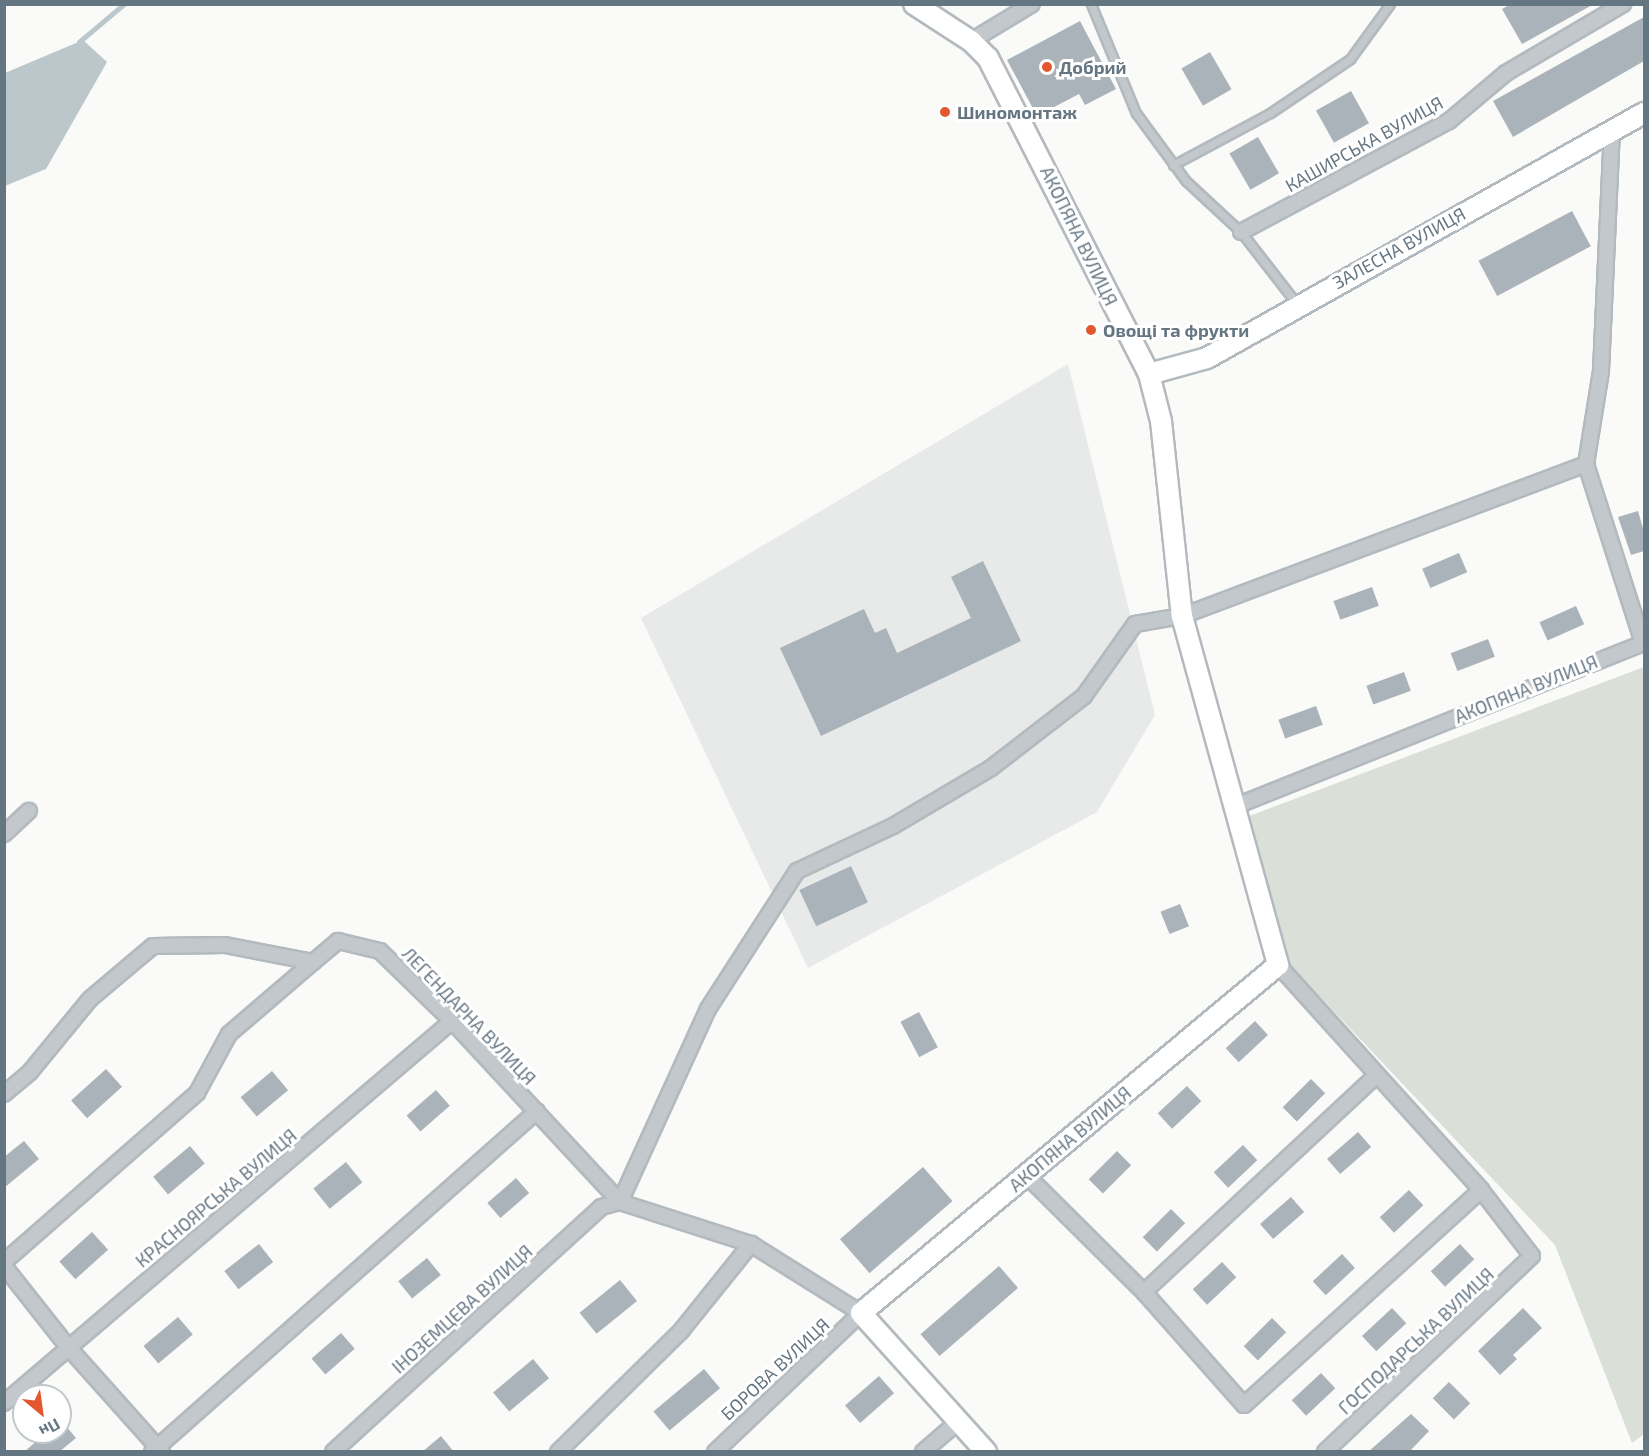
<!DOCTYPE html>
<html>
<head>
<meta charset="utf-8">
<style>
	body { margin:0 }
	#map { position:relative; width:1649px; height:1456px; overflow:hidden; background:#fafaf8; font-family:"Exo 2",sans-serif }
	div>[style] { position:absolute }
	.built>* { inset:0; background:#e8e9e9 }
	.green>* { inset:0; background:#dadfd7 }
	.water>* { inset:0; background:#bbc7cb }
	.stream>* { height:4.5px; margin:-2.25px; padding:0 2.25px; transform-origin:2.25px; border-radius:2.25px; background:#bbc7cb }
	.building>* { inset:0; background:#aab3b9; transform-origin:0 0 }
	.roads { filter:drop-shadow(2px 0 #b3babf) drop-shadow(-2px 0 #b3babf) drop-shadow(0 2px #b3babf) drop-shadow(0 -2px #b3babf) }
	.lane>* { height:7px; margin:-3.5px; padding:0 3.5px; transform-origin:3.5px; border-radius:3.5px; background:#c3c8cc }
	.street>* { height:14px; margin:-7px; padding:0 7px; transform-origin:7px; border-radius:7px; background:#c3c8cc }
	.secondary>* { height:20px; margin:-10px; padding:0 10px; transform-origin:10px; border-radius:10px; background:#fff }
	.dots>* { width:16px; height:16px; translate:-50% -50%; box-sizing:border-box; border:3px solid #fff; border-radius:50% }
	span { translate:-50% -50%; white-space:nowrap; text-align:center; line-height:1.15; -webkit-text-stroke:6px #fff; paint-order:stroke }
	.poi-label { font-size:18px; color:#657683; font-weight:700 }
	.left { translate:0 -50%; text-align:left }
	.street-label { font-size:18px; color:#657683 }
	.frame { position:absolute; inset:0; border:6px solid #657683; pointer-events:none }
	.north { position:absolute; left:12px; top:1384px; width:60px; height:60px; box-sizing:border-box; background:#fff; border:2px solid #c1c8cd; border-radius:50%; rotate:151deg; font-size:16px; font-weight:700; line-height:24px; text-align:center; color:#657683 }
	.north::after { content:''; display:block; margin:auto; width:21px; height:27px; background:#e4572e; clip-path:polygon(50% 0,100% 100%,50% 72%,0 100%) }
</style>
</head>
<body>
<div id="map">
	<div class="built">
		<i style="clip-path:polygon(1068px 364px,1155px 715px,1097px 812px,808px 968px,641px 618px)"></i>
	</div>
	<div class="green">
		<i style="clip-path:polygon(1644px 667px,1644px 1434px,1632px 1443px,1555px 1245px,1289px 964px,1247px 817px)"></i>
	</div>
	<div class="water">
		<i style="clip-path:polygon(83px 40px,107px 62px,46px 169px,5px 186px,5px 73px)"></i>
	</div>
	<div class="stream">
		<i style="left:79px;top:42px;width:59px;rotate:-40.2deg"></i>
	</div>
	<div class="building">
		<i style="clip-path:polygon(1511px 4px,1594px 4px,1522px 44px,1502px 9px)"></i>
		<i style="clip-path:polygon(1644px 17px,1644px 61px,1513px 137px,1493px 101px)"></i>
		<i style="clip-path:polygon(1080px 21px,1116px 89px,1085px 105px,1079px 94px,1037px 116px,1007px 60px)"></i>
		<i style="left:1210px;top:52px;width:43px;height:33px;rotate:60deg"></i>
		<i style="left:1351px;top:91px;width:37px;height:40px;rotate:61deg"></i>
		<i style="left:1258px;top:137px;width:42px;height:33px;rotate:60deg"></i>
		<i style="left:1572px;top:211px;width:40px;height:106px;rotate:62deg"></i>
		<i style="clip-path:polygon(1638px 511px,1644px 532px,1644px 551px,1631px 555px,1618px 517px)"></i>
		<i style="left:1459px;top:553px;width:21px;height:40px;rotate:67deg"></i>
		<i style="clip-path:polygon(983px 561px,1021px 641px,821px 736px,780px 648px,864px 609px,875px 633px,886px 628px,897px 653px,971px 618px,951px 577px)"></i>
		<i style="left:1372px;top:587px;width:20px;height:41px;rotate:70deg"></i>
		<i style="left:1576px;top:606px;width:20px;height:40px;rotate:66deg"></i>
		<i style="left:1488px;top:639px;width:19px;height:40px;rotate:69deg"></i>
		<i style="left:1404px;top:672px;width:20px;height:40px;rotate:70deg"></i>
		<i style="left:1316px;top:706px;width:20px;height:40px;rotate:70deg"></i>
		<i style="left:851px;top:866px;width:40px;height:57px;rotate:65deg"></i>
		<i style="left:1180px;top:904px;width:24px;height:21px;rotate:68deg"></i>
		<i style="left:919px;top:1012px;width:40px;height:21px;rotate:62deg"></i>
		<i style="left:1255px;top:1021px;width:19px;height:40px;rotate:47deg"></i>
		<i style="left:106px;top:1069px;width:24px;height:47px;rotate:48deg"></i>
		<i style="left:272px;top:1071px;width:25px;height:41px;rotate:50deg"></i>
		<i style="left:1311px;top:1079px;width:20px;height:40px;rotate:45deg"></i>
		<i style="left:1187px;top:1086px;width:21px;height:40px;rotate:47deg"></i>
		<i style="left:436px;top:1090px;width:21px;height:39px;rotate:49deg"></i>
		<i style="left:1358px;top:1132px;width:20px;height:41px;rotate:49deg"></i>
		<i style="clip-path:polygon(24px 1141px,39px 1159px,4px 1188px,4px 1157px)"></i>
		<i style="left:1243px;top:1145px;width:21px;height:40px;rotate:47deg"></i>
		<i style="left:190px;top:1146px;width:23px;height:48px;rotate:50deg"></i>
		<i style="left:1117px;top:1151px;width:20px;height:40px;rotate:45deg"></i>
		<i style="left:346px;top:1162px;width:26px;height:42px;rotate:51deg"></i>
		<i style="left:923px;top:1167px;width:45px;height:110px;rotate:49deg"></i>
		<i style="left:516px;top:1178px;width:20px;height:38px;rotate:49deg"></i>
		<i style="left:1409px;top:1190px;width:21px;height:40px;rotate:47deg"></i>
		<i style="left:1291px;top:1197px;width:20px;height:41px;rotate:49deg"></i>
		<i style="left:1171px;top:1209px;width:20px;height:40px;rotate:45deg"></i>
		<i style="left:92px;top:1232px;width:24px;height:44px;rotate:48deg"></i>
		<i style="left:259px;top:1244px;width:23px;height:44px;rotate:52deg"></i>
		<i style="left:1460px;top:1244px;width:21px;height:40px;rotate:47deg"></i>
		<i style="left:1342px;top:1254px;width:19px;height:40px;rotate:47deg"></i>
		<i style="left:427px;top:1258px;width:22px;height:37px;rotate:51deg"></i>
		<i style="left:1222px;top:1262px;width:21px;height:40px;rotate:47deg"></i>
		<i style="left:999px;top:1266px;width:29px;height:104px;rotate:49deg"></i>
		<i style="left:620px;top:1280px;width:27px;height:52px;rotate:51deg"></i>
		<i style="left:1392px;top:1308px;width:21px;height:41px;rotate:47deg"></i>
		<i style="clip-path:polygon(1523px 1308px,1542px 1328px,1513px 1355px,1517px 1359px,1500px 1375px,1478px 1351px)"></i>
		<i style="left:178px;top:1317px;width:23px;height:45px;rotate:50deg"></i>
		<i style="left:1272px;top:1318px;width:20px;height:40px;rotate:45deg"></i>
		<i style="left:341px;top:1333px;width:21px;height:39px;rotate:49deg"></i>
		<i style="left:533px;top:1359px;width:25px;height:52px;rotate:50deg"></i>
		<i style="left:704px;top:1369px;width:25px;height:66px;rotate:50deg"></i>
		<i style="left:1321px;top:1373px;width:21px;height:40px;rotate:47deg"></i>
		<i style="left:879px;top:1376px;width:23px;height:45px;rotate:49deg"></i>
		<i style="left:1449px;top:1382px;width:30px;height:23px;rotate:45deg"></i>
		<i style="clip-path:polygon(1411px 1414px,1429px 1431px,1409px 1452px,1368px 1452px)"></i>
		<i style="clip-path:polygon(60px 1419px,76px 1438px,59px 1452px,24px 1452px,47px 1432px,60px 1432px)"></i>
		<i style="clip-path:polygon(441px 1436px,454px 1452px,422px 1452px)"></i>
	</div>
	<div class="roads">
		<div class="lane">
			<i style="left:1091px;top:4px;width:118px;rotate:67.6deg"></i>
			<i style="left:1136px;top:113px;width:84px;rotate:53.7deg"></i>
			<i style="left:1186px;top:181px;width:75px;rotate:42.8deg"></i>
			<i style="left:1241px;top:232px;width:91px;rotate:52.1deg"></i>
			<i style="left:1173px;top:165px;width:110px;rotate:-28.2deg"></i>
			<i style="left:1270px;top:113px;width:97px;rotate:-34deg"></i>
			<i style="left:1350px;top:59px;width:68px;rotate:-54deg"></i>
		</div>
		<div class="street">
			<i style="left:971px;top:41px;width:71px;rotate:-31.2deg"></i>
			<i style="left:1241px;top:232px;width:236px;rotate:-28.1deg"></i>
			<i style="left:1449px;top:121px;width:75px;rotate:-40.1deg"></i>
			<i style="left:1506px;top:73px;width:136px;rotate:-30.5deg"></i>
			<i style="left:1236px;top:806px;width:438px;rotate:-21.8deg"></i>
			<i style="left:1643px;top:643px;width:188px;rotate:-107.7deg"></i>
			<i style="left:1586px;top:464px;width:94px;rotate:-80.8deg"></i>
			<i style="left:1601px;top:371px;width:240px;rotate:-87.4deg"></i>
			<i style="left:4px;top:834px;width:34px;rotate:-43deg"></i>
			<i style="left:1278px;top:965px;width:303px;rotate:47.9deg"></i>
			<i style="left:1481px;top:1190px;width:83px;rotate:52.3deg"></i>
			<i style="left:1532px;top:1256px;width:285px;rotate:136.6deg"></i>
			<i style="left:4px;top:1094px;width:34px;rotate:-40deg"></i>
			<i style="left:30px;top:1072px;width:94px;rotate:-50.6deg"></i>
			<i style="left:90px;top:999px;width:82px;rotate:-40.1deg"></i>
			<i style="left:153px;top:946px;width:72px;rotate:-0.8deg"></i>
			<i style="left:225px;top:945px;width:90px;rotate:10.9deg"></i>
			<i style="left:313px;top:962px;width:33px;rotate:-40deg"></i>
			<i style="left:338px;top:941px;width:43px;rotate:13.4deg"></i>
			<i style="left:380px;top:951px;width:100px;rotate:44.2deg"></i>
			<i style="left:452px;top:1021px;width:247px;rotate:47.1deg"></i>
			<i style="left:1026px;top:1175px;width:166px;rotate:44.8deg"></i>
			<i style="left:1144px;top:1292px;width:151px;rotate:48.5deg"></i>
			<i style="left:1244px;top:1405px;width:320px;rotate:-42.2deg"></i>
			<i style="left:620px;top:1202px;width:212px;rotate:-65.5deg"></i>
			<i style="left:708px;top:1009px;width:164px;rotate:-57.2deg"></i>
			<i style="left:797px;top:871px;width:106px;rotate:-25.1deg"></i>
			<i style="left:893px;top:826px;width:114px;rotate:-30.6deg"></i>
			<i style="left:991px;top:768px;width:118px;rotate:-37.7deg"></i>
			<i style="left:1084px;top:696px;width:88px;rotate:-54.7deg"></i>
			<i style="left:1135px;top:624px;width:48px;rotate:-9.7deg"></i>
			<i style="left:1182px;top:616px;width:432px;rotate:-20.6deg"></i>
			<i style="left:620px;top:1202px;width:138px;rotate:17.8deg"></i>
			<i style="left:751px;top:1244px;width:130px;rotate:32.1deg"></i>
			<i style="left:861px;top:1313px;width:202px;rotate:136.4deg"></i>
			<i style="left:4px;top:1262px;width:257px;rotate:-41.2deg"></i>
			<i style="left:197px;top:1093px;width:67px;rotate:-61.5deg"></i>
			<i style="left:229px;top:1034px;width:111px;rotate:-40.6deg"></i>
			<i style="left:4px;top:1266px;width:103px;rotate:51.7deg"></i>
			<i style="left:68px;top:1347px;width:141px;rotate:48.2deg"></i>
			<i style="left:1144px;top:1292px;width:318px;rotate:-43deg"></i>
			<i style="left:4px;top:1403px;width:589px;rotate:-40.45deg"></i>
			<i style="left:152px;top:1452px;width:514px;rotate:-41.53deg"></i>
			<i style="left:333px;top:1452px;width:363px;rotate:-42.4deg"></i>
			<i style="left:601px;top:1207px;width:20px;rotate:-15deg"></i>
			<i style="left:558px;top:1452px;width:173px;rotate:-44.5deg"></i>
			<i style="left:681px;top:1331px;width:112px;rotate:-51.2deg"></i>
			<i style="left:923px;top:1452px;width:49px;rotate:-40.9deg"></i>
		</div>
		<div class="secondary">
			<i style="left:914px;top:4px;width:68px;rotate:33deg"></i>
			<i style="left:971px;top:41px;width:24px;rotate:45deg"></i>
			<i style="left:988px;top:58px;width:355px;rotate:63deg"></i>
			<i style="left:1149px;top:374px;width:49px;rotate:75.7deg"></i>
			<i style="left:1161px;top:421px;width:196px;rotate:83.9deg"></i>
			<i style="left:1182px;top:616px;width:362px;rotate:74.6deg"></i>
			<i style="left:1278px;top:965px;width:543px;rotate:140.15deg"></i>
			<i style="left:861px;top:1313px;width:187px;rotate:48deg"></i>
			<i style="left:1149px;top:374px;width:60px;rotate:-15.4deg"></i>
			<i style="left:1207px;top:358px;width:501px;rotate:-29.28deg"></i>
		</div>
	</div>
	<div class="dots">
		<i style="left:1047px;top:67px;background:#e4572e"></i>
		<i style="left:945px;top:112px;background:#e4572e"></i>
		<i style="left:1091px;top:330px;background:#e4572e"></i>
	</div>
	<div class="poi-label">
		<span class="left" style="left:1059px;top:67px">Добрий</span>
		<span class="left" style="left:957px;top:112px">Шиномонтаж</span>
		<span class="left" style="left:1103px;top:330px">Овощі та фрукти</span>
	</div>
	<div class="street-label">
		<span style="left:1364px;top:144px;rotate:-29deg">КАШИРСЬКА ВУЛИЦЯ</span>
		<span style="left:1079px;top:236px;rotate:64deg">АКОПЯНА ВУЛИЦЯ</span>
		<span style="left:1399px;top:248px;rotate:-29deg">ЗАЛЕСНА ВУЛИЦЯ</span>
		<span style="left:1526px;top:689px;rotate:-22deg">АКОПЯНА ВУЛИЦЯ</span>
		<span style="left:469px;top:1016px;rotate:46deg">ЛЕГЕНДАРНА ВУЛИЦЯ</span>
		<span style="left:1070px;top:1139px;rotate:-40deg">АКОПЯНА ВУЛИЦЯ</span>
		<span style="left:216px;top:1198px;rotate:-40deg">КРАСНОЯРСЬКА ВУЛИЦЯ</span>
		<span style="left:462px;top:1309px;rotate:-42deg">ІНОЗЕМЦЕВА ВУЛИЦЯ</span>
		<span style="left:1416px;top:1341px;rotate:-43deg">ГОСПОДАРСЬКА ВУЛИЦЯ</span>
		<span style="left:775px;top:1369px;rotate:-43deg">БОРОВА ВУЛИЦЯ</span>
	</div>
	<div class="frame"></div>
	<div class="north">Пн</div>
</div>
</body>
</html>
